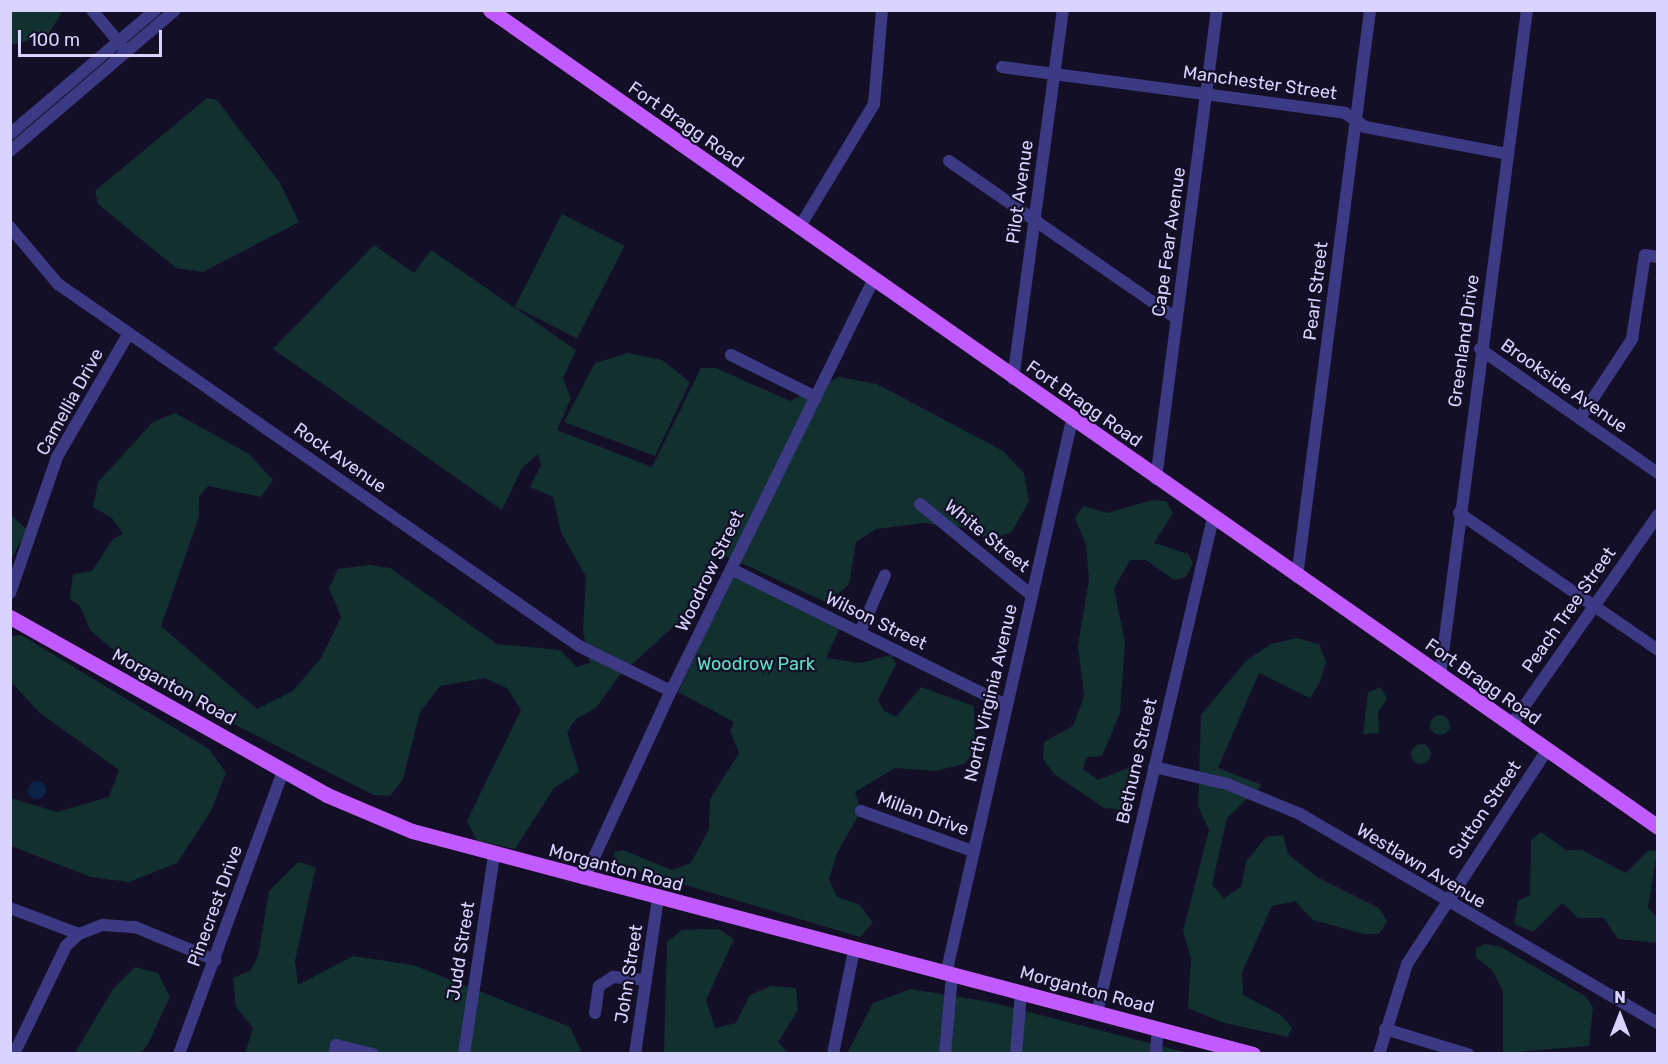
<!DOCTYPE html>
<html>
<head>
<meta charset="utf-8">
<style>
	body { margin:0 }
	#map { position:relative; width:1668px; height:1064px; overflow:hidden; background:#130f26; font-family:Rubik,sans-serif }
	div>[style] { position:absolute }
	.green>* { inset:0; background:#12302f; transform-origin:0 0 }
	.round { border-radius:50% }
	.water>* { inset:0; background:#0c2248 }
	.minor>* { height:12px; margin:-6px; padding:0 6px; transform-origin:6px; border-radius:6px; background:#3d3a85 }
	.major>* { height:15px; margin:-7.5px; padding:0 7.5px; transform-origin:7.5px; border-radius:7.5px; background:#c25bff }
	span { translate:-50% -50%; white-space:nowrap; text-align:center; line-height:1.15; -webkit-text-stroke:4.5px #130f26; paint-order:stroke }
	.street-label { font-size:18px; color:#d9d4ff }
	.park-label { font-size:18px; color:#5fe0c0 }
	.frame { position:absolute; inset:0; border:12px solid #d9d4ff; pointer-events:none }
	.north { position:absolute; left:1590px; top:986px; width:60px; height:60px; -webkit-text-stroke:4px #130f26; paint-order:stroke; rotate:0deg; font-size:16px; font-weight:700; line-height:24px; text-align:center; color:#d9d4ff }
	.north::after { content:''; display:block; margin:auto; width:21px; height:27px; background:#d9d4ff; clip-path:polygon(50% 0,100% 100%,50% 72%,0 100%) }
	.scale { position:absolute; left:18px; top:30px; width:144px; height:27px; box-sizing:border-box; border:3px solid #d9d4ff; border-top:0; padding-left:8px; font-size:18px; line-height:21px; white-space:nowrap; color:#d9d4ff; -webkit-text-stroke:4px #130f26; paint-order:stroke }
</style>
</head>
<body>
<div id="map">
	<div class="green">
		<i style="clip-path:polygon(11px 10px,62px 10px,62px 12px,48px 35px,11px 45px)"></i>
		<i style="clip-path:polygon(207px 98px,217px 100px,280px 183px,299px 222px,203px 272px,176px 268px,98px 204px,95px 191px)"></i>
		<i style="left:562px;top:214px;width:70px;height:104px;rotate:27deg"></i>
		<i style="clip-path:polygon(374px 245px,414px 273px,431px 250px,576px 350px,563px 378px,571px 398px,557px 430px,652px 467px,701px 368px,716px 368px,790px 401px,839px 377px,877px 384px,1003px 451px,1024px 473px,1029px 501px,1011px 533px,986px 539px,969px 528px,924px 523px,876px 529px,856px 542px,849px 584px,828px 603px,728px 557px,716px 559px,683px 618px,618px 677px,596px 708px,576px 719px,567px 732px,579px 772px,554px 788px,515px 849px,477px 841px,467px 821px,521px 710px,507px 688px,485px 678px,440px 686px,420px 712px,403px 779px,390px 796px,374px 795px,239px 727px,116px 652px,90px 630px,80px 606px,70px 599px,73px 574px,92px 571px,113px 539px,123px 534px,112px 518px,93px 507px,98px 482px,153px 422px,175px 413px,249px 454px,273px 480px,261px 497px,208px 486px,199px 497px,199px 517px,161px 626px,257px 709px,293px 691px,321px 658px,341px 617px,329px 588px,338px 569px,369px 565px,390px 568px,497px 644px,560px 650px,577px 667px,590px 663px,583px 632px,586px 577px,561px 532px,553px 497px,530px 487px,541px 465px,538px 454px,522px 468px,502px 510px,273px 349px)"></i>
		<i style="clip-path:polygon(628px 353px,662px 360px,690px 382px,655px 456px,564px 422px,595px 363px)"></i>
		<i style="clip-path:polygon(1152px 500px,1166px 501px,1173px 513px,1154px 543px,1188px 554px,1193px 563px,1186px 577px,1174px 580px,1146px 560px,1130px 560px,1114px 589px,1125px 642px,1120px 713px,1102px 756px,1087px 757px,1083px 769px,1098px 780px,1130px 767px,1140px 776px,1128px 810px,1104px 808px,1054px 774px,1043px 759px,1044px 742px,1073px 726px,1084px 696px,1078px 646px,1089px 579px,1086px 545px,1075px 518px,1083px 506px,1107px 513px)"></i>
		<i style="clip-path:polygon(11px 515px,27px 530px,11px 559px)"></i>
		<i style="clip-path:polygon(733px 575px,840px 628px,826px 658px,860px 663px,891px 655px,896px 664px,878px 700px,884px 711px,896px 717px,921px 687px,974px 706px,975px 749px,965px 764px,935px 771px,895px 768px,855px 792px,861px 811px,837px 853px,829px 879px,837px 897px,860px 905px,873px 923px,860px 937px,615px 864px,614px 852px,623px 850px,672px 870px,691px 863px,709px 829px,710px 799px,739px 753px,730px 731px,734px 722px,678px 692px)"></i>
		<i style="clip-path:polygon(21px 635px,209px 749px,226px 773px,211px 811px,177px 863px,129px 882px,91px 877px,11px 846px,11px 798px,57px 812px,109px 797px,119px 770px,40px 713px,11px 682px,11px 636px)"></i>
		<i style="clip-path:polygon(1297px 638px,1319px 644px,1326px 662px,1320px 682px,1310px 698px,1259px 673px,1218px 768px,1262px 785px,1227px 818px,1212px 885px,1224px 898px,1241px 887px,1246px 862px,1266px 837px,1283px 835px,1288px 854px,1317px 877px,1379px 908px,1387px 921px,1379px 934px,1364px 934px,1313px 920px,1295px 901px,1272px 906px,1242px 972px,1243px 995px,1281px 1015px,1292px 1028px,1288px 1037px,1221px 1022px,1188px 1008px,1191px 958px,1183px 931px,1209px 830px,1198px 806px,1201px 715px,1246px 661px,1271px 644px)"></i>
		<i style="clip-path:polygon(1381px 687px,1387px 699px,1378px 712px,1379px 733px,1363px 734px,1368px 692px)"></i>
		<i class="round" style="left:1430px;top:715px;width:20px;height:20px"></i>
		<i class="round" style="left:1411px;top:744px;width:20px;height:20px"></i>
		<i style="clip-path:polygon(1541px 832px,1566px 850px,1582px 850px,1626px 873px,1649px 850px,1657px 851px,1648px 908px,1657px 917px,1657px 943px,1618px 939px,1604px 918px,1578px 918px,1562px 903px,1533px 932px,1514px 924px,1518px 901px,1530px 895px,1531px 840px)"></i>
		<i style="clip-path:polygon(298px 862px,316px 867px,295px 961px,298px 985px,353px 956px,413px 965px,570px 1027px,582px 1053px,245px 1053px,253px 1028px,236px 1007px,233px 978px,250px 971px,258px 956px,269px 891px)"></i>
		<i style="clip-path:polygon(719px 929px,734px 939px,706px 1000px,715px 1028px,736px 1023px,750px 995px,771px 986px,796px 988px,798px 1010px,778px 1042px,788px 1053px,664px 1053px,667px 942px,682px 930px)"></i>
		<i style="clip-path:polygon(1485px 944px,1501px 947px,1585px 996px,1593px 1007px,1589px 1046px,1503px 1053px,1503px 992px,1493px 971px,1476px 957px,1476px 948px)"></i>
		<i style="clip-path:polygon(135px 967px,158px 973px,170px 997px,148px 1044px,141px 1053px,75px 1053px,113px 989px)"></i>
		<i style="clip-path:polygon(911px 989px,990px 1002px,1188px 1053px,847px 1054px,873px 1003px)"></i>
	</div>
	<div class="water">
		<i class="round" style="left:28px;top:781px;width:18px;height:18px"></i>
	</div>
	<div class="minor">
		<i style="left:92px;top:10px;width:47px;rotate:50.2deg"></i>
		<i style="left:1002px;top:67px;width:346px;rotate:7.6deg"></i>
		<i style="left:1345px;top:113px;width:24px;rotate:35deg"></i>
		<i style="left:1365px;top:127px;width:146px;rotate:10.7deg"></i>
		<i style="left:10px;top:134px;width:191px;rotate:-40.5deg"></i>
		<i style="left:10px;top:151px;width:217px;rotate:-40.5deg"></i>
		<i style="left:949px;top:161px;width:277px;rotate:34.7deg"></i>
		<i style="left:10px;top:227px;width:75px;rotate:49.9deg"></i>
		<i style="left:58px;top:284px;width:634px;rotate:34.79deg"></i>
		<i style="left:579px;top:646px;width:102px;rotate:26.1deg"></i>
		<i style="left:799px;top:228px;width:145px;rotate:-58.8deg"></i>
		<i style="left:874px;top:104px;width:94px;rotate:-85.1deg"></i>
		<i style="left:1480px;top:349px;width:217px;rotate:34.9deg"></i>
		<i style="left:731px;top:355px;width:95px;rotate:26.3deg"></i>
		<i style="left:1013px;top:379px;width:372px;rotate:-82.3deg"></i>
		<i style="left:1580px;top:418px;width:95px;rotate:-56.6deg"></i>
		<i style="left:1632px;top:339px;width:85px;rotate:-81.2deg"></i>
		<i style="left:1645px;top:255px;width:13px;rotate:9deg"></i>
		<i style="left:1156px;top:479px;width:473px;rotate:-82.6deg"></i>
		<i style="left:920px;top:504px;width:144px;rotate:39.3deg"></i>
		<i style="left:1459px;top:513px;width:242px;rotate:34.5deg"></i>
		<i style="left:731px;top:569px;width:307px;rotate:26.3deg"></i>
		<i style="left:1297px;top:577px;width:572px;rotate:-82.66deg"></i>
		<i style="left:10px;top:593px;width:144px;rotate:-70.9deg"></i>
		<i style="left:57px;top:457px;width:143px;rotate:-59.9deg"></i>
		<i style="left:860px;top:632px;width:62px;rotate:-66.3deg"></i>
		<i style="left:1440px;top:676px;width:672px;rotate:-82.56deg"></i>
		<i style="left:1511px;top:725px;width:256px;rotate:-55deg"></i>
		<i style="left:1154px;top:767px;width:75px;rotate:13.1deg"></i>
		<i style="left:1227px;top:784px;width:79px;rotate:22.3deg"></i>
		<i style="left:1300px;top:814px;width:415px;rotate:30.3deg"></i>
		<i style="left:861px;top:811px;width:119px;rotate:19.7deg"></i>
		<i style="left:584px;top:879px;width:207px;rotate:-65.2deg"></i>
		<i style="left:671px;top:691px;width:458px;rotate:-63.8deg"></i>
		<i style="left:10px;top:908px;width:74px;rotate:20.6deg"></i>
		<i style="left:79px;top:934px;width:26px;rotate:-21deg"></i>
		<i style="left:103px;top:925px;width:32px;rotate:4deg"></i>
		<i style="left:135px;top:927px;width:87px;rotate:22.4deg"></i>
		<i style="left:946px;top:974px;width:568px;rotate:-77.19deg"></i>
		<i style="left:595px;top:1013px;width:27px;rotate:-82deg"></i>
		<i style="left:599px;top:986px;width:17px;rotate:-33deg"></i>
		<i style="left:613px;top:977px;width:33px;rotate:5deg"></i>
		<i style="left:1097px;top:1013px;width:508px;rotate:-76.81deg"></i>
		<i style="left:1385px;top:1029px;width:87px;rotate:16.8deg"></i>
		<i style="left:14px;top:1054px;width:120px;rotate:-64.3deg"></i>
		<i style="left:66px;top:946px;width:18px;rotate:-43deg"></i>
		<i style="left:179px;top:1054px;width:302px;rotate:-69.8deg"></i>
		<i style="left:335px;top:1054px;width:9px;rotate:-84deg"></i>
		<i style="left:336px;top:1045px;width:38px;rotate:14deg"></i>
		<i style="left:464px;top:1054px;width:201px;rotate:-81.4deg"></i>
		<i style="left:635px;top:1054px;width:157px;rotate:-81.6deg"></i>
		<i style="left:833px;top:1054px;width:106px;rotate:-78.6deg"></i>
		<i style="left:945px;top:1054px;width:79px;rotate:-84.9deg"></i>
		<i style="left:1016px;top:1054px;width:61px;rotate:-85.3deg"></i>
		<i style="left:1156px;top:1054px;width:26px;rotate:-86deg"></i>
		<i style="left:1379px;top:1054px;width:94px;rotate:-72.7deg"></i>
		<i style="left:1407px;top:964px;width:256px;rotate:-56.8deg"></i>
	</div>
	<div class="major">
		<i style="left:490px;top:10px;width:1425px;rotate:34.97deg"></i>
		<i style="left:10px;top:617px;width:364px;rotate:29.3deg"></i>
		<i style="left:327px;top:795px;width:92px;rotate:23deg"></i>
		<i style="left:412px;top:831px;width:870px;rotate:14.85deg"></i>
	</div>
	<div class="street-label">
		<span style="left:1260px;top:83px;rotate:8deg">Manchester Street</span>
		<span style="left:686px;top:125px;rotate:35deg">Fort Bragg Road</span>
		<span style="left:1020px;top:192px;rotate:-82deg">Pilot Avenue</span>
		<span style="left:1169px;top:242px;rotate:-82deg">Cape Fear Avenue</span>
		<span style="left:1316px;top:291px;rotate:-83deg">Pearl Street</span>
		<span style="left:1464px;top:341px;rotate:-82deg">Greenland Drive</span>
		<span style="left:1564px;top:386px;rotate:35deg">Brookside Avenue</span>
		<span style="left:70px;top:402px;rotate:-61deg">Camellia Drive</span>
		<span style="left:1084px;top:404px;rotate:35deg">Fort Bragg Road</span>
		<span style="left:340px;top:458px;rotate:35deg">Rock Avenue</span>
		<span style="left:987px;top:536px;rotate:39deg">White Street</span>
		<span style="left:710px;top:571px;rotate:-64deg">Woodrow Street</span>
		<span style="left:1569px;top:610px;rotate:-55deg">Peach Tree Street</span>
		<span style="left:876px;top:621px;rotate:26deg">Wilson Street</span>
		<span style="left:1483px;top:682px;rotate:35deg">Fort Bragg Road</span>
		<span style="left:174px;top:687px;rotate:29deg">Morganton Road</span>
		<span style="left:991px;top:693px;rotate:-77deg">North Virginia Avenue</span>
		<span style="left:1137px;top:761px;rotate:-77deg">Bethune Street</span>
		<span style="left:1485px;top:810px;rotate:-56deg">Sutton Street</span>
		<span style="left:923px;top:814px;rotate:20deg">Millan Drive</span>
		<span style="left:1421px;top:866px;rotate:31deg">Westlawn Avenue</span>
		<span style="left:616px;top:868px;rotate:15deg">Morganton Road</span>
		<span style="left:215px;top:906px;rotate:-70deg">Pinecrest Drive</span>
		<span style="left:461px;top:951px;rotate:-81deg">Judd Street</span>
		<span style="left:629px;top:974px;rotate:-81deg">John Street</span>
		<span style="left:1087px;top:990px;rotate:15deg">Morganton Road</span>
	</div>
	<div class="park-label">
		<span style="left:756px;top:664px">Woodrow Park</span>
	</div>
	<div class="frame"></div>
	<div class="north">N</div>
	<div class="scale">100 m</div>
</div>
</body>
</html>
